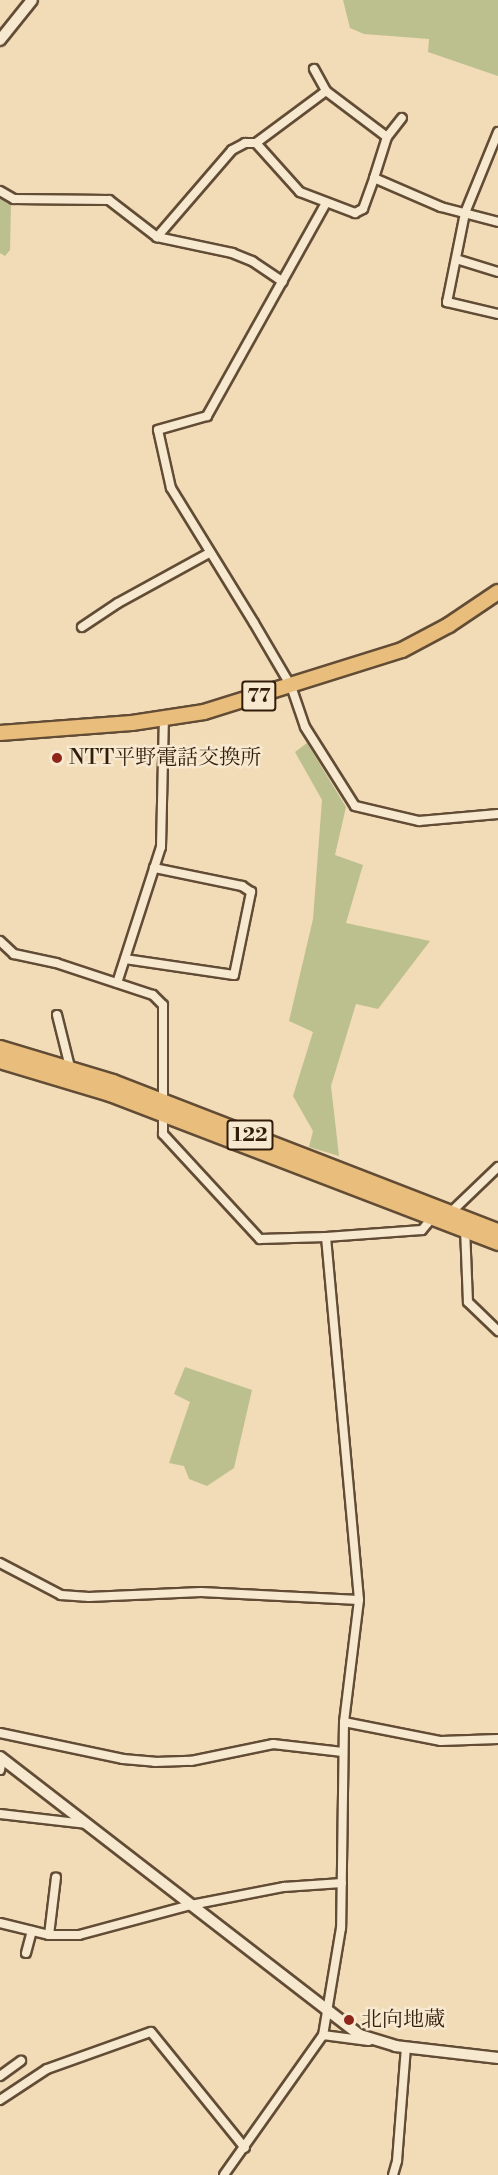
<!DOCTYPE html>
<html>
<head>
<meta charset="utf-8">
<style>
	body { margin:0 }
	#map { position:relative; width:498px; height:2175px; overflow:hidden; background:#f2dbb7; font-family:"Libre Bodoni","Noto Serif JP",serif }
	div>[style] { position:absolute }
	.green>* { inset:0; background:#bcc08e }
	.roads { filter:drop-shadow(2px 0 #624c35) drop-shadow(-2px 0 #624c35) drop-shadow(0 2px #624c35) drop-shadow(0 -2px #624c35) }
	.minor>* { height:8px; margin:-4px; padding:0 4px; transform-origin:4px; border-radius:4px; background:#f7e8d0 }
	.tertiary>* { height:10px; margin:-5px; padding:0 5px; transform-origin:5px; border-radius:5px; background:#f7e8d0 }
	.primary>* { height:14px; margin:-7px; padding:0 7px; transform-origin:7px; border-radius:7px; background:#e9be7c }
	.trunk>* { height:14px; margin:-7px; padding:0 7px; transform-origin:7px; border-radius:7px; background:#e9be7c }
	.dots>* { width:16px; height:16px; translate:-50% -50%; box-sizing:border-box; border:3px solid #f7e8d0; border-radius:50% }
	span { translate:-50% -50%; white-space:nowrap; text-align:center; line-height:1.15; -webkit-text-stroke:5px #f7e8d0; paint-order:stroke }
	.shield-label span { padding:2px 4px; background:#f7e8d0; border:2px solid; border-radius:4px; -webkit-text-stroke-width:0 }
	.shield-label { font-size:20px; color:#321d0a; font-weight:700 }
	.poi-label { font-size:21px; color:#321d0a }
	.left { translate:0 -50%; text-align:left }
</style>
</head>
<body>
<div id="map">
	<div class="green">
		<i style="clip-path:polygon(343px 0,498px 0,498px 76px,428px 52px,429px 39px,364px 34px,350px 28px)"></i>
		<i style="clip-path:polygon(0 196px,11px 203px,10px 250px,5px 256px,0 253px)"></i>
		<i style="clip-path:polygon(307px 743px,346px 807px,335px 855px,363px 865px,346px 923px,430px 941px,378px 1009px,356px 1004px,331px 1086px,339px 1156px,309px 1147px,313px 1131px,293px 1096px,313px 1032px,289px 1021px,313px 919px,322px 800px,295px 752px)"></i>
		<i style="clip-path:polygon(185px 1367px,252px 1390px,234px 1468px,207px 1486px,189px 1479px,184px 1466px,169px 1463px,190px 1402px,174px 1394px)"></i>
	</div>
	<div class="roads">
		<div class="minor">
			<i style="left:314px;top:69px;width:25px;rotate:61deg"></i>
			<i style="left:498px;top:132px;width:87px;rotate:112.2deg"></i>
			<i style="left:465px;top:213px;width:91px;rotate:101.4deg"></i>
			<i style="left:447px;top:302px;width:52px;rotate:13.2deg"></i>
			<i style="left:387px;top:137px;width:24px;rotate:-52deg"></i>
			<i style="left:256px;top:143px;width:66px;rotate:48.1deg"></i>
			<i style="left:300px;top:192px;width:59px;rotate:20.9deg"></i>
			<i style="left:355px;top:213px;width:9px;rotate:-27deg"></i>
			<i style="left:363px;top:209px;width:33px;rotate:-70deg"></i>
			<i style="left:374px;top:178px;width:73px;rotate:23.4deg"></i>
			<i style="left:441px;top:207px;width:59px;rotate:14.7deg"></i>
			<i style="left:0;top:191px;width:16px;rotate:30deg"></i>
			<i style="left:14px;top:199px;width:95px;rotate:0.6deg"></i>
			<i style="left:109px;top:200px;width:61px;rotate:37.6deg"></i>
			<i style="left:157px;top:237px;width:77px;rotate:12deg"></i>
			<i style="left:232px;top:253px;width:22px;rotate:22deg"></i>
			<i style="left:252px;top:261px;width:37px;rotate:34deg"></i>
			<i style="left:326px;top:203px;width:244px;rotate:119.2deg"></i>
			<i style="left:207px;top:416px;width:51px;rotate:164.1deg"></i>
			<i style="left:158px;top:430px;width:59px;rotate:77.4deg"></i>
			<i style="left:171px;top:488px;width:158px;rotate:58.4deg"></i>
			<i style="left:254px;top:623px;width:73px;rotate:59.6deg"></i>
			<i style="left:291px;top:686px;width:43px;rotate:71.1deg"></i>
			<i style="left:305px;top:727px;width:93px;rotate:57.7deg"></i>
			<i style="left:355px;top:806px;width:66px;rotate:13.2deg"></i>
			<i style="left:419px;top:821px;width:79px;rotate:-5.1deg"></i>
			<i style="left:157px;top:237px;width:115px;rotate:-49.2deg"></i>
			<i style="left:232px;top:150px;width:15px;rotate:-28deg"></i>
			<i style="left:245px;top:143px;width:11px"></i>
			<i style="left:256px;top:143px;width:87px;rotate:-36.6deg"></i>
			<i style="left:326px;top:91px;width:76px;rotate:37deg"></i>
			<i style="left:387px;top:137px;width:43px;rotate:107.6deg"></i>
			<i style="left:456px;top:259px;width:44px;rotate:17.2deg"></i>
			<i style="left:82px;top:627px;width:43px;rotate:-33.7deg"></i>
			<i style="left:118px;top:603px;width:104px;rotate:-28.8deg"></i>
			<i style="left:0;top:941px;width:19px;rotate:43deg"></i>
			<i style="left:14px;top:954px;width:43px;rotate:12.1deg"></i>
			<i style="left:56px;top:963px;width:102px;rotate:18.3deg"></i>
			<i style="left:153px;top:995px;width:14px;rotate:45deg"></i>
			<i style="left:163px;top:1005px;width:129px;rotate:90deg"></i>
			<i style="left:163px;top:1134px;width:143px;rotate:47.3deg"></i>
			<i style="left:260px;top:1239px;width:66px;rotate:-1.7deg"></i>
			<i style="left:326px;top:1237px;width:364px;rotate:84.8deg"></i>
			<i style="left:359px;top:1600px;width:123px;rotate:97deg"></i>
			<i style="left:344px;top:1722px;width:206px;rotate:90.8deg"></i>
			<i style="left:341px;top:1928px;width:109px;rotate:99.5deg"></i>
			<i style="left:323px;top:2035px;width:171px;rotate:125.3deg"></i>
			<i style="left:125px;top:959px;width:110px;rotate:8.4deg"></i>
			<i style="left:234px;top:975px;width:85px;rotate:-78.4deg"></i>
			<i style="left:251px;top:892px;width:11px;rotate:-146deg"></i>
			<i style="left:242px;top:886px;width:90px;rotate:-168.4deg"></i>
			<i style="left:117px;top:983px;width:143px;rotate:-72.1deg"></i>
			<i style="left:161px;top:847px;width:128px;rotate:-88.7deg"></i>
			<i style="left:57px;top:1015px;width:54px;rotate:76deg"></i>
			<i style="left:449px;top:1214px;width:68px;rotate:-43.8deg"></i>
			<i style="left:465px;top:1228px;width:74px;rotate:87.7deg"></i>
			<i style="left:468px;top:1302px;width:42px;rotate:44deg"></i>
			<i style="left:326px;top:1237px;width:96px;rotate:-4.2deg"></i>
			<i style="left:422px;top:1230px;width:16px;rotate:-50deg"></i>
			<i style="left:0;top:1563px;width:69px;rotate:27.7deg"></i>
			<i style="left:61px;top:1595px;width:28px;rotate:4deg"></i>
			<i style="left:89px;top:1597px;width:112px;rotate:-2.6deg"></i>
			<i style="left:201px;top:1592px;width:158px;rotate:2.9deg"></i>
			<i style="left:344px;top:1722px;width:99px;rotate:11.1deg"></i>
			<i style="left:441px;top:1741px;width:57px;rotate:-2deg"></i>
			<i style="left:0;top:1733px;width:126px;rotate:11.9deg"></i>
			<i style="left:123px;top:1759px;width:32px;rotate:5deg"></i>
			<i style="left:155px;top:1762px;width:36px;rotate:-2deg"></i>
			<i style="left:191px;top:1761px;width:84px;rotate:-11.7deg"></i>
			<i style="left:273px;top:1744px;width:70px;rotate:6.5deg"></i>
			<i style="left:0;top:1770px;width:11px;rotate:-80deg"></i>
			<i style="left:0;top:1814px;width:88px;rotate:6.6deg"></i>
			<i style="left:0;top:1923px;width:50px;rotate:13.8deg"></i>
			<i style="left:49px;top:1935px;width:30px"></i>
			<i style="left:79px;top:1935px;width:116px;rotate:-15deg"></i>
			<i style="left:191px;top:1905px;width:95px;rotate:-11deg"></i>
			<i style="left:284px;top:1887px;width:58px;rotate:-3.9deg"></i>
			<i style="left:49px;top:1935px;width:58px;rotate:-83.1deg"></i>
			<i style="left:26px;top:1953px;width:23px;rotate:-75deg"></i>
			<i style="left:323px;top:2035px;width:46px;rotate:7.4deg"></i>
			<i style="left:0;top:2076px;width:26px;rotate:-36deg"></i>
			<i style="left:0;top:2100px;width:56px;rotate:-33.4deg"></i>
			<i style="left:47px;top:2069px;width:110px;rotate:-19.6deg"></i>
			<i style="left:151px;top:2032px;width:149px;rotate:51deg"></i>
			<i style="left:393px;top:2175px;width:15px;rotate:-74deg"></i>
			<i style="left:397px;top:2161px;width:114px;rotate:-85.5deg"></i>
		</div>
		<div class="tertiary">
			<i style="left:0;top:40px;width:51px;rotate:-51.3deg"></i>
			<i style="left:0;top:1757px;width:455px;rotate:37.7deg"></i>
			<i style="left:360px;top:2035px;width:37px;rotate:17deg"></i>
			<i style="left:395px;top:2046px;width:104px;rotate:6.6deg"></i>
		</div>
		<div class="primary">
			<i style="left:0;top:733px;width:132px;rotate:-4.3deg"></i>
			<i style="left:132px;top:723px;width:73px;rotate:-8.7deg"></i>
			<i style="left:204px;top:712px;width:207px;rotate:-17.4deg"></i>
			<i style="left:402px;top:650px;width:53px;rotate:-28deg"></i>
			<i style="left:449px;top:625px;width:59px;rotate:-34deg"></i>
		</div>
		<div class="trunk">
			<i style="left:0;top:1048px;width:118px;rotate:16.7deg"></i>
			<i style="left:113px;top:1082px;width:413px;rotate:21.2deg"></i>
			<i style="left:0;top:1061px;width:115px;rotate:16.7deg"></i>
			<i style="left:110px;top:1094px;width:416px;rotate:21deg"></i>
		</div>
	</div>
	<div class="dots">
		<i style="left:57px;top:758px;background:#8f2418"></i>
		<i style="left:349px;top:2020px;background:#8f2418"></i>
	</div>
	<div class="shield-label">
		<span style="left:259px;top:696px">77</span>
		<span style="left:250px;top:1135px">122</span>
	</div>
	<div class="poi-label">
		<span class="left" style="left:69px;top:758px">NTT平野電話交換所</span>
		<span class="left" style="left:361px;top:2020px">北向地蔵</span>
	</div>
</div>
</body>
</html>
